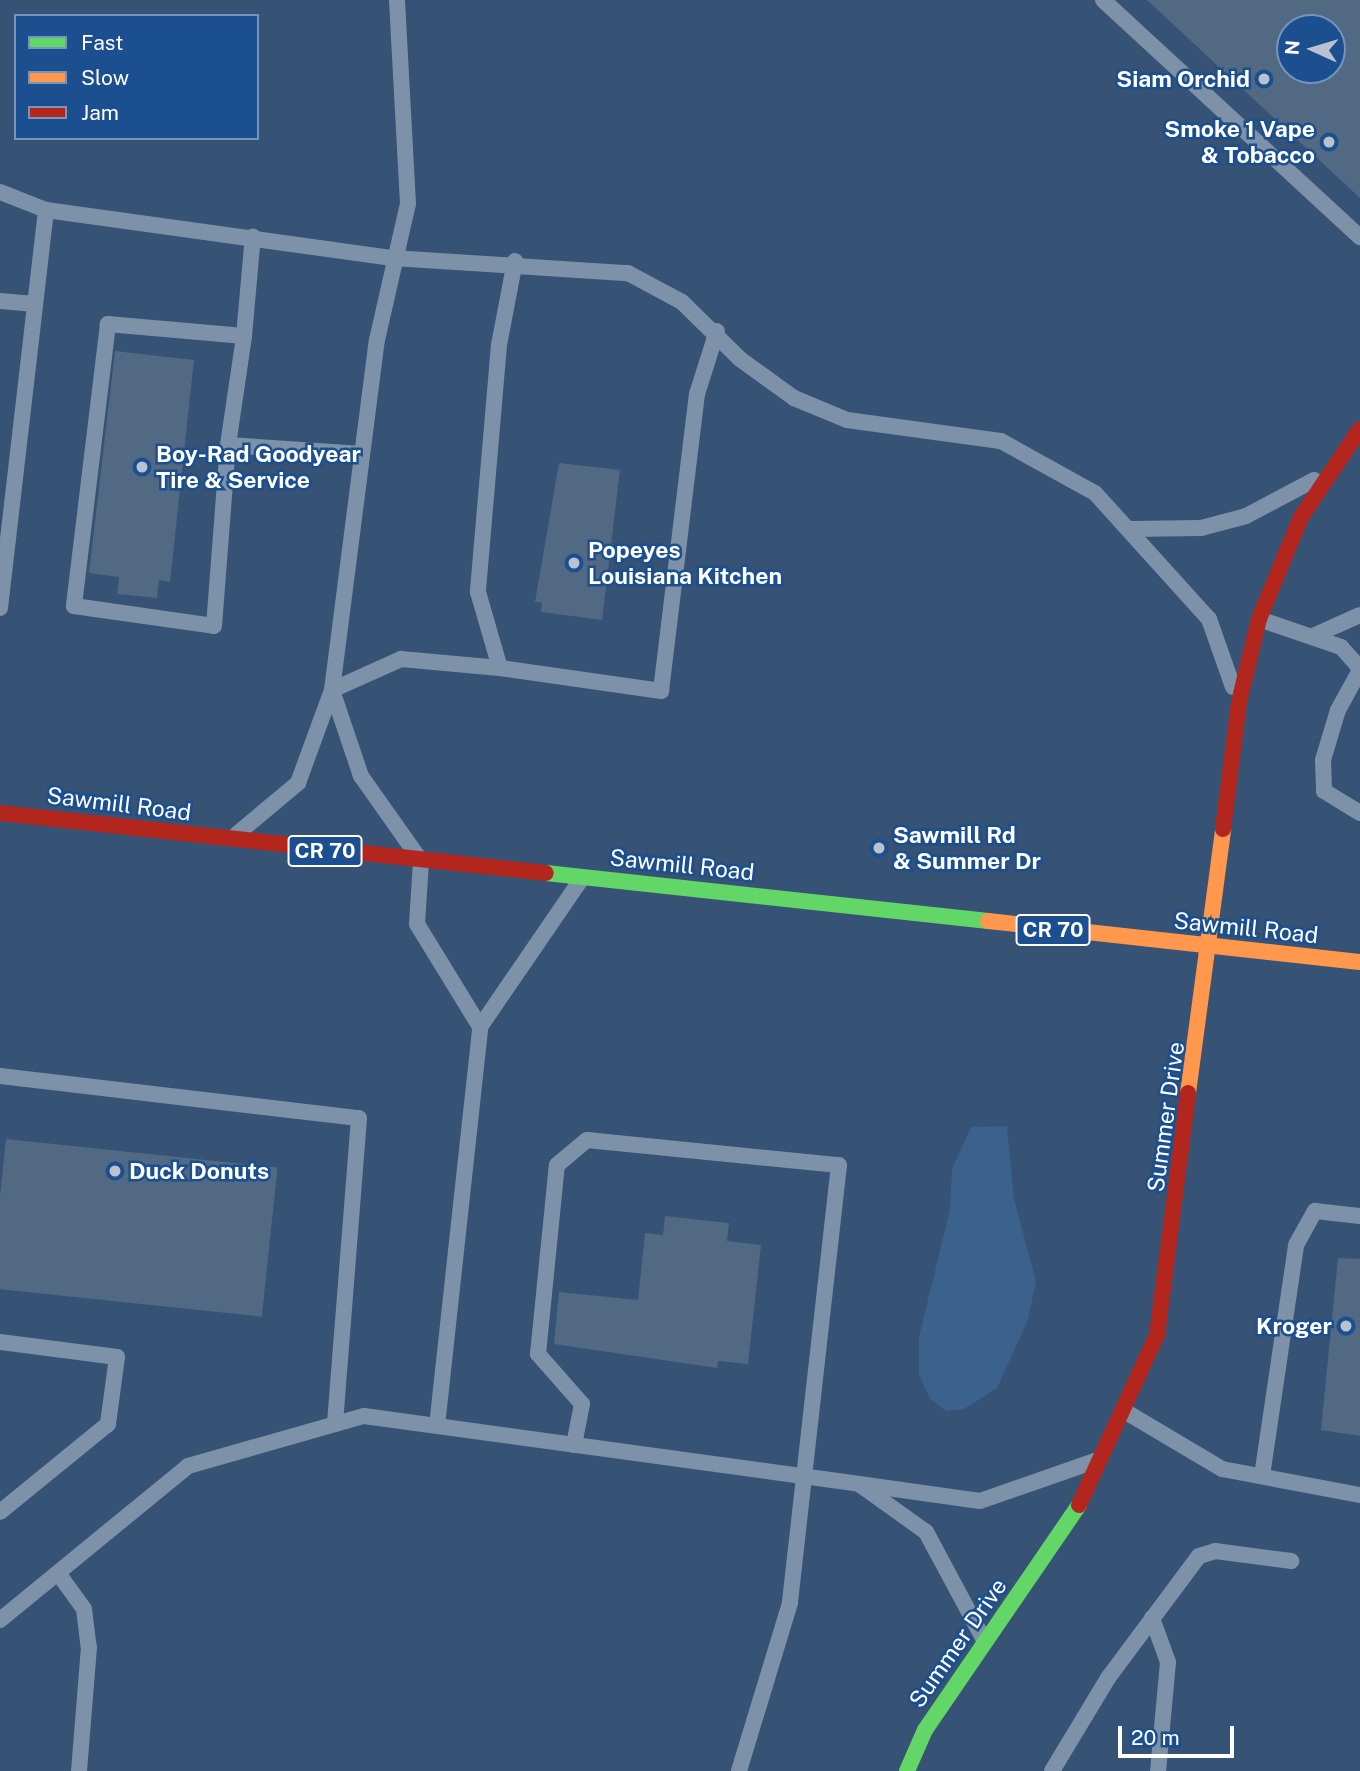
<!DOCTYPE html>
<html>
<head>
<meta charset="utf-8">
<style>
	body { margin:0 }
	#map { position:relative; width:1360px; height:1771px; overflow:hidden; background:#365274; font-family:"Public Sans",sans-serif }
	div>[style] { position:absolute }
	.water>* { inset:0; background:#3b618d }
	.building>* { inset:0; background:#526984; transform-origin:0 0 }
	.lane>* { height:16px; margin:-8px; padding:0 8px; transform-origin:8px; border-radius:8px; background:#7d92a8 }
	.fast>* { height:16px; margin:-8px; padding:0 8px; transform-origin:8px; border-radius:8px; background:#63d668 }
	.slow>* { height:16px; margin:-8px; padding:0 8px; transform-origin:8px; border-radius:8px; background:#ff974d }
	.jam>* { height:16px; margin:-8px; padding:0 8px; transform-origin:8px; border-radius:8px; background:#b3261e }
	.dots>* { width:19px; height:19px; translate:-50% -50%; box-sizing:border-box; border:4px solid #1b4f8f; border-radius:50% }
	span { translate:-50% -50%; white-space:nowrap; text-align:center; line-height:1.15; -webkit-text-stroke:5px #1b4f8f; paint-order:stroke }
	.shield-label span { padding:2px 5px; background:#1b4f8f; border:2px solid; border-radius:5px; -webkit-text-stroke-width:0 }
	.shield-label { font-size:21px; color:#fff; font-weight:700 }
	.poi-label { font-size:23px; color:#fff; font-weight:700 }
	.right { translate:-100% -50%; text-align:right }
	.left { translate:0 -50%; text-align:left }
	.street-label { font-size:23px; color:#fff }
	.legend { position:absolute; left:14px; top:14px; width:245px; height:126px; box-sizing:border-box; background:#1b4f8f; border:2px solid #7695bc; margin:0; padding:9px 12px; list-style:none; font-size:21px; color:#fff }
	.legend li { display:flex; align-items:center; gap:14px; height:35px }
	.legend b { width:35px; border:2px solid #7695bc }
	.north { position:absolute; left:1276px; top:14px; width:70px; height:70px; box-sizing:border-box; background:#1b4f8f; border:2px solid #7695bc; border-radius:50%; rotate:274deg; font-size:19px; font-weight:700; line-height:28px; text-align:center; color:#fff }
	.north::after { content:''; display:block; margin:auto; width:24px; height:32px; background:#b9c2ce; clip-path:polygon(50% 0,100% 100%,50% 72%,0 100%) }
	.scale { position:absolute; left:1118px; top:1726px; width:116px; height:32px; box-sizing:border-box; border:4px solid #fff; border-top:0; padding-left:9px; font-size:21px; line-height:24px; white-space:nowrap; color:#fff; -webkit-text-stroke:5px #1b4f8f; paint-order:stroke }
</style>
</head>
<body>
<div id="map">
	<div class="water">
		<i style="clip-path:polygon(1007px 1126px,1014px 1199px,1036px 1281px,1028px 1320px,997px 1388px,964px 1409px,947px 1411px,931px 1400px,919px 1375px,919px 1337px,950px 1209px,952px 1169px,971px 1127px)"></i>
	</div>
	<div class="building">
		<i style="clip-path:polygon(evenodd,1147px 0,1360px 0,1360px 198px,1147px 0,1290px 28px,1332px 28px,1332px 70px,1290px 70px,1290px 28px)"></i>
		<i style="clip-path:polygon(115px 351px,194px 360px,170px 582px,159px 580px,157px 598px,117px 594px,119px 577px,89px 573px)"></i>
		<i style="clip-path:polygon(559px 463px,620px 470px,602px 620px,541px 612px,542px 602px,535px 602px)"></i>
		<i style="left:6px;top:1139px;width:273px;height:150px;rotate:6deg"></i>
		<i style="clip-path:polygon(665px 1216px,729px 1223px,727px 1241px,761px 1245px,748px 1364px,718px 1361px,717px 1368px,554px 1344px,559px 1292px,638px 1300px,645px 1233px,663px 1235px)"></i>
		<i style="clip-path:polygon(1338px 1258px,1360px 1259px,1360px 1436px,1321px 1430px)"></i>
	</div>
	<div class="lane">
		<i style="left:1103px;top:0;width:350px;rotate:42.7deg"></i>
		<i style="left:0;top:192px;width:49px;rotate:21.4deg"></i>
		<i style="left:46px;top:210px;width:350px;rotate:7.9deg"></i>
		<i style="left:393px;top:258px;width:235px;rotate:3.7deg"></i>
		<i style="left:628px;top:273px;width:61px;rotate:28.2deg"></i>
		<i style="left:682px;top:302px;width:81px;rotate:44.5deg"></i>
		<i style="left:740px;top:359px;width:67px;rotate:35.8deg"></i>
		<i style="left:794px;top:398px;width:57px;rotate:22.5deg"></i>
		<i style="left:847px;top:420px;width:155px;rotate:7.8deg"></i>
		<i style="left:1001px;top:441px;width:107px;rotate:29deg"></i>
		<i style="left:1095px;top:493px;width:170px;rotate:47.9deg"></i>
		<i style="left:1209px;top:619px;width:72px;rotate:70.6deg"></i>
		<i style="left:515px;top:261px;width:86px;rotate:100.8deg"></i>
		<i style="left:499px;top:345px;width:248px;rotate:94.9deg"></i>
		<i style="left:478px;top:592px;width:79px;rotate:73.9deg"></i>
		<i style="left:500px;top:668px;width:163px;rotate:8.1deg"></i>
		<i style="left:661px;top:691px;width:299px;rotate:-83.1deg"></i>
		<i style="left:697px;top:394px;width:66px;rotate:-72.4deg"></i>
		<i style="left:0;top:301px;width:35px;rotate:5deg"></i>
		<i style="left:244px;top:336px;width:100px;rotate:-84.9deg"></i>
		<i style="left:228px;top:445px;width:110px;rotate:-81.6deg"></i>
		<i style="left:244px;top:336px;width:137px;rotate:-175deg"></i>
		<i style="left:108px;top:324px;width:284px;rotate:96.9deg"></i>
		<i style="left:74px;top:606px;width:141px;rotate:8.1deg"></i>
		<i style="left:214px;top:626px;width:182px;rotate:-85.6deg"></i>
		<i style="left:228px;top:445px;width:134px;rotate:3.8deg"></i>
		<i style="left:1131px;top:529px;width:70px;rotate:-0.8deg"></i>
		<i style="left:1201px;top:528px;width:47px;rotate:-14.9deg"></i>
		<i style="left:1246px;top:516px;width:77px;rotate:-27.9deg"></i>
		<i style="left:0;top:608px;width:401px;rotate:-83.4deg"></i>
		<i style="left:1259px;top:619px;width:87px;rotate:18.9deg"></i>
		<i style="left:1341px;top:647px;width:28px;rotate:48deg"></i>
		<i style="left:1313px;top:636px;width:51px;rotate:-24.1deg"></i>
		<i style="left:1360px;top:670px;width:46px;rotate:118.8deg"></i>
		<i style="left:1338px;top:710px;width:52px;rotate:106.7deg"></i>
		<i style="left:1323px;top:760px;width:31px;rotate:88deg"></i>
		<i style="left:1324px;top:791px;width:42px;rotate:31.4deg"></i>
		<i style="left:332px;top:690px;width:91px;rotate:71.4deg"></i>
		<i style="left:361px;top:776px;width:104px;rotate:54.8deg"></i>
		<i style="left:421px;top:861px;width:63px;rotate:93.6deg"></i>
		<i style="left:417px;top:924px;width:121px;rotate:58.5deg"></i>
		<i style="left:332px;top:690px;width:76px;rotate:-24.2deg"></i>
		<i style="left:401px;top:659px;width:99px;rotate:5.2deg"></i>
		<i style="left:237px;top:834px;width:80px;rotate:-39.9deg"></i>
		<i style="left:298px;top:783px;width:99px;rotate:-69.9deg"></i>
		<i style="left:332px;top:690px;width:353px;rotate:-82.7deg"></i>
		<i style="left:377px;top:340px;width:139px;rotate:-77.2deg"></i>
		<i style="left:408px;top:204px;width:204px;rotate:-93.1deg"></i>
		<i style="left:0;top:1076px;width:361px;rotate:6.7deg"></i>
		<i style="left:359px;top:1118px;width:307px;rotate:94.5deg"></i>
		<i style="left:0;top:1342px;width:118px;rotate:7.3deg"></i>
		<i style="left:117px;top:1357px;width:68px;rotate:97.7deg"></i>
		<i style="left:108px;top:1424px;width:139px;rotate:140.8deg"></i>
		<i style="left:1126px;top:1412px;width:112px;rotate:30.7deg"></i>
		<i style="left:1222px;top:1469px;width:140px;rotate:10.7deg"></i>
		<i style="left:437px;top:1426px;width:401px;rotate:-83.8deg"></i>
		<i style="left:480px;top:1027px;width:181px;rotate:-55.6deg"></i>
		<i style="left:574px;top:1445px;width:42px;rotate:-79deg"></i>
		<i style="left:582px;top:1404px;width:67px;rotate:-131.3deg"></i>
		<i style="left:538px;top:1354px;width:190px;rotate:-84.3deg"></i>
		<i style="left:557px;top:1165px;width:39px;rotate:-40deg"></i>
		<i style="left:587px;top:1140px;width:253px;rotate:5.7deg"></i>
		<i style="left:839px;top:1165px;width:441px;rotate:96.4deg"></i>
		<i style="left:790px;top:1603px;width:176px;rotate:106.9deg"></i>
		<i style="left:1262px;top:1476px;width:233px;rotate:-81.6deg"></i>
		<i style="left:1296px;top:1245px;width:39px;rotate:-61deg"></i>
		<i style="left:1315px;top:1211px;width:45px;rotate:6.3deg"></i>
		<i style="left:58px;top:1573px;width:44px;rotate:54.2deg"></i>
		<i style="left:84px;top:1609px;width:38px;rotate:83deg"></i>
		<i style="left:89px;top:1647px;width:124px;rotate:94.6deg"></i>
		<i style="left:1152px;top:1618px;width:47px;rotate:70deg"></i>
		<i style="left:1168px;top:1662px;width:109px;rotate:95.2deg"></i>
		<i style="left:0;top:1620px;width:243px;rotate:-39.3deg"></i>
		<i style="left:188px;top:1466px;width:183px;rotate:-15.9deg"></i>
		<i style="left:364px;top:1416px;width:500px;rotate:7.8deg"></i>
		<i style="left:984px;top:1640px;width:123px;rotate:-118.2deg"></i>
		<i style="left:926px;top:1532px;width:82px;rotate:-144.4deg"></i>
		<i style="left:859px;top:1484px;width:122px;rotate:8deg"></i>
		<i style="left:980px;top:1501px;width:122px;rotate:-19.2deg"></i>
		<i style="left:1052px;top:1771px;width:109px;rotate:-58.9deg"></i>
		<i style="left:1108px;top:1678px;width:152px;rotate:-53.3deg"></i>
		<i style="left:1199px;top:1556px;width:17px;rotate:-17deg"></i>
		<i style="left:1215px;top:1551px;width:77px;rotate:7.5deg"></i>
	</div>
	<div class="fast">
		<i style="left:546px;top:873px;width:445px;rotate:6.2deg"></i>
		<i style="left:907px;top:1771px;width:45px;rotate:-66.3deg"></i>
		<i style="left:925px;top:1730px;width:273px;rotate:-55.6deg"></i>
	</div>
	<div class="slow">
		<i style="left:988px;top:921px;width:374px;rotate:6.3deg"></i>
		<i style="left:1188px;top:1093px;width:266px;rotate:-82.4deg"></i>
	</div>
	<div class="jam">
		<i style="left:0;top:813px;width:549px;rotate:6.27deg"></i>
		<i style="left:1223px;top:829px;width:128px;rotate:-82.8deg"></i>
		<i style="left:1239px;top:702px;width:85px;rotate:-76.5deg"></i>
		<i style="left:1259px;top:619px;width:110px;rotate:-67.6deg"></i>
		<i style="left:1301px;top:517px;width:106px;rotate:-56.2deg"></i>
		<i style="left:1079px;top:1505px;width:187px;rotate:-65.4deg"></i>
		<i style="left:1157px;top:1335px;width:244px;rotate:-82.7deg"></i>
	</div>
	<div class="dots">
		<i style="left:1264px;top:79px;background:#b9c2ce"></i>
		<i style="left:1329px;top:142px;background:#b9c2ce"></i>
		<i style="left:142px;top:467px;background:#b9c2ce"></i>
		<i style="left:574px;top:563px;background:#b9c2ce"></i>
		<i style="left:879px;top:848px;background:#b9c2ce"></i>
		<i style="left:115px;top:1171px;background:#b9c2ce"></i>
		<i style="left:1346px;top:1326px;background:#b9c2ce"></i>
	</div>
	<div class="shield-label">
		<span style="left:325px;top:851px">CR 70</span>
		<span style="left:1053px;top:930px">CR 70</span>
	</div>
	<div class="poi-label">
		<span class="right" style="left:1250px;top:79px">Siam Orchid</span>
		<span class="right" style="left:1315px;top:142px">Smoke 1 Vape<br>&amp; Tobacco</span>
		<span class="left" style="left:156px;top:467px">Boy-Rad Goodyear<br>Tire &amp; Service</span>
		<span class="left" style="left:588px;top:563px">Popeyes<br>Louisiana Kitchen</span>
		<span class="left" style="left:893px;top:848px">Sawmill Rd<br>&amp; Summer Dr</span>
		<span class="left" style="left:129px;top:1171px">Duck Donuts</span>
		<span class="right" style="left:1332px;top:1326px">Kroger</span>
	</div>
	<div class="street-label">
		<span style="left:119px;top:804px;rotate:7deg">Sawmill Road</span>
		<span style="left:682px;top:865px;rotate:6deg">Sawmill Road</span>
		<span style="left:1246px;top:928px;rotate:6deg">Sawmill Road</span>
		<span style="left:1166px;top:1117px;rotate:-82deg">Summer Drive</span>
		<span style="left:958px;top:1643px;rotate:-55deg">Summer Drive</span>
	</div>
	<ul class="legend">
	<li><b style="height:9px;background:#63d668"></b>Fast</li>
	<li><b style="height:9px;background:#ff974d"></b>Slow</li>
	<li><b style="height:9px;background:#b3261e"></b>Jam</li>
	</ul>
	<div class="north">N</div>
	<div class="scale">20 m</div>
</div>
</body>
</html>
